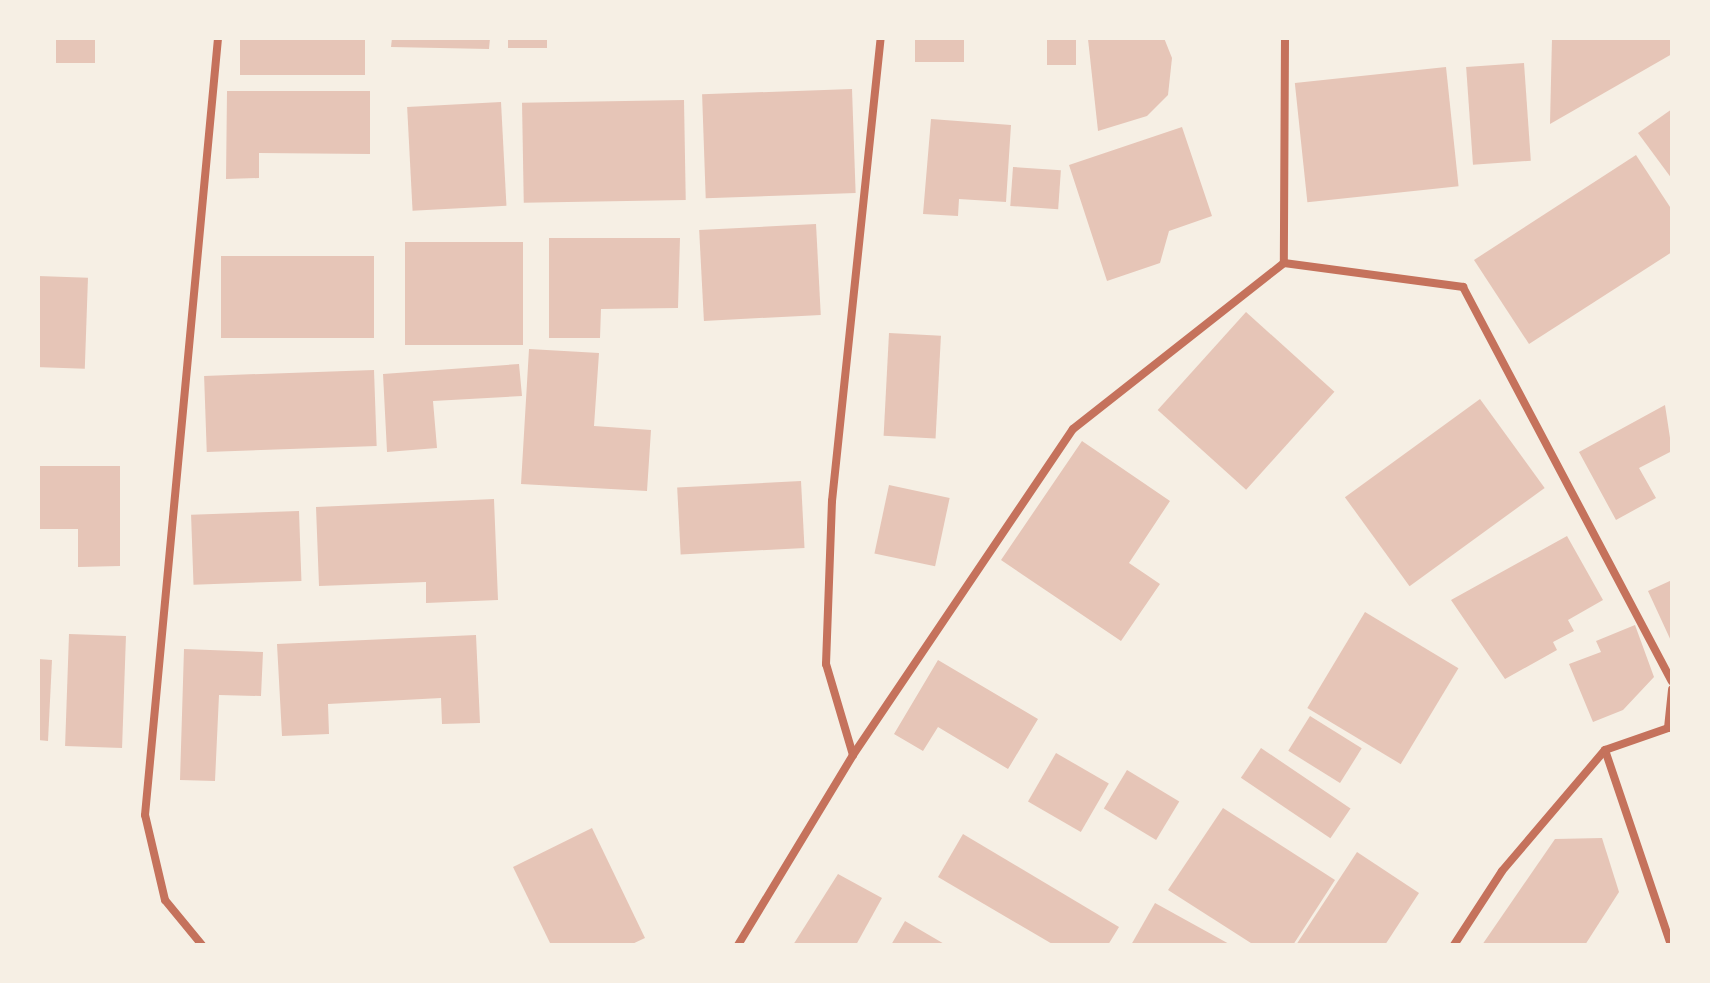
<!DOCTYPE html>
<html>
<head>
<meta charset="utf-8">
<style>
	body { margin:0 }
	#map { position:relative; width:1710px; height:983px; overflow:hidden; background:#f6efe4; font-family:"Archivo Narrow",sans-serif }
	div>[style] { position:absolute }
	.building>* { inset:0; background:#e6c5b7; transform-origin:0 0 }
	.minor>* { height:8px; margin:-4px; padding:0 4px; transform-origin:4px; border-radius:4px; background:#c5725c }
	span { translate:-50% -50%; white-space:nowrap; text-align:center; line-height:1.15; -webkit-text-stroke:7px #f6efe4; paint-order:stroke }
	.frame { position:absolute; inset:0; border:40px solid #f6efe4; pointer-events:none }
</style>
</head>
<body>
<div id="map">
	<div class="building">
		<i style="left:56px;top:38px;width:39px;height:25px"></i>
		<i style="left:240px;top:38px;width:125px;height:37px"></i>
		<i style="clip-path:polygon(392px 38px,490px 38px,489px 49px,391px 47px)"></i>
		<i style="left:508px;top:38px;width:39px;height:10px"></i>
		<i style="left:915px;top:38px;width:49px;height:24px"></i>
		<i style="left:1047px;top:38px;width:29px;height:27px"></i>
		<i style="clip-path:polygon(1164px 38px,1172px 58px,1168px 95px,1147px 116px,1098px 131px,1088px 39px)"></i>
		<i style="clip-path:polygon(1552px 38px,1672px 38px,1672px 54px,1550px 124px)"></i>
		<i style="left:1524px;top:63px;width:98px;height:58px;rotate:86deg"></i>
		<i style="left:1446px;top:67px;width:120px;height:152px;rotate:84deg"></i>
		<i style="left:852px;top:89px;width:104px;height:150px;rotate:88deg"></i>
		<i style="clip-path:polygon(227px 91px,370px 91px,370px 154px,259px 153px,259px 178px,226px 179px)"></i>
		<i style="left:684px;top:100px;width:100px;height:162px;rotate:89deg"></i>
		<i style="left:501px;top:102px;width:104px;height:94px;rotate:87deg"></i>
		<i style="clip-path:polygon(1672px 109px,1672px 179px,1638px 133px)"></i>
		<i style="clip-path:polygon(931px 119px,1011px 125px,1006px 202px,959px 199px,958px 216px,923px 214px)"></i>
		<i style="clip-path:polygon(1182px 127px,1212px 216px,1169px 231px,1160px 263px,1107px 281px,1069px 165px)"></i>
		<i style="clip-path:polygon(1636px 155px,1672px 210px,1672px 252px,1529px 344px,1474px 260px)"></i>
		<i style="left:1013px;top:167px;width:48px;height:39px;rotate:4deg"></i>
		<i style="left:816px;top:224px;width:91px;height:117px;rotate:87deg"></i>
		<i style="clip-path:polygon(549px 238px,680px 238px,678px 308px,601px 309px,600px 338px,549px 338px)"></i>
		<i style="left:405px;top:242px;width:118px;height:103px"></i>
		<i style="left:374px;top:256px;width:82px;height:153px;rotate:90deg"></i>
		<i style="left:38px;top:276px;width:50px;height:91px;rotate:2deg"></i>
		<i style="left:1246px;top:312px;width:119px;height:132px;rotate:42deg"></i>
		<i style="left:889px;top:333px;width:52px;height:103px;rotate:3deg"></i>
		<i style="clip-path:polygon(529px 349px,599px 353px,594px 426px,651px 430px,647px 491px,521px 484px)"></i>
		<i style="clip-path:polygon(519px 364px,522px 396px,433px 401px,437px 448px,387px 452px,383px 374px)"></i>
		<i style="left:374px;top:370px;width:76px;height:170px;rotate:88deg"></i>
		<i style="left:1480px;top:399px;width:110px;height:167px;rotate:54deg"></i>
		<i style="clip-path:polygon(1665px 405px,1672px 451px,1639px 468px,1656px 498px,1616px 520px,1579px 452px)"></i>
		<i style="clip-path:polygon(1082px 441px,1170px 501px,1129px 563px,1160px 584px,1121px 641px,1001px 560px)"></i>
		<i style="clip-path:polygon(38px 466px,120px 466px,120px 566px,78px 567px,78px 529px,38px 529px)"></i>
		<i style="left:801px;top:481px;width:67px;height:124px;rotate:87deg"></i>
		<i style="left:889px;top:485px;width:62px;height:70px;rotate:12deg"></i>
		<i style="clip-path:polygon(494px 499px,498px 600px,426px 603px,426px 582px,319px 586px,316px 507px)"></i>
		<i style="left:299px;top:511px;width:70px;height:108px;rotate:88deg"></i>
		<i style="clip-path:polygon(1567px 536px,1603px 600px,1568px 620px,1574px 631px,1553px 642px,1557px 650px,1505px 679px,1451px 600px)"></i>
		<i style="clip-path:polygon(1672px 580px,1672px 643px,1648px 591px)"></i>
		<i style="left:1365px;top:612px;width:109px;height:112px;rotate:31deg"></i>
		<i style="clip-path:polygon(1635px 625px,1654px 677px,1623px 710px,1593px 722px,1569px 664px,1601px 652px,1596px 641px)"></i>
		<i style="left:69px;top:634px;width:57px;height:112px;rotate:2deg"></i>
		<i style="clip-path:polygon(476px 635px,480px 723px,442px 724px,441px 698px,328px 704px,329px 734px,282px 736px,277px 644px)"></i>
		<i style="clip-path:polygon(184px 649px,263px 652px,261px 696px,219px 695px,215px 781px,180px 780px)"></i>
		<i style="clip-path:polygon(38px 659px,52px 660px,48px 741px,38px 740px)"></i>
		<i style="clip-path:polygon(938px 660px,1038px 719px,1008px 769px,938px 727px,923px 751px,894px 734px)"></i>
		<i style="left:1310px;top:716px;width:61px;height:41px;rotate:32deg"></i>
		<i style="left:1261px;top:748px;width:108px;height:36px;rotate:34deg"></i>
		<i style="left:1056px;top:753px;width:61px;height:56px;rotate:30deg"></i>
		<i style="left:1127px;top:770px;width:61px;height:45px;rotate:31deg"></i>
		<i style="clip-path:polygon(1223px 808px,1335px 880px,1293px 945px,1254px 945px,1168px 890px)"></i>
		<i style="clip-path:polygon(592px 828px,645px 938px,630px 945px,551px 945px,513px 867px)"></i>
		<i style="clip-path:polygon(963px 834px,1119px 927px,1108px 945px,1054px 945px,938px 877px)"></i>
		<i style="clip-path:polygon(1602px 838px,1619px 892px,1585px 945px,1482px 945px,1555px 839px)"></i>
		<i style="clip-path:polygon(1357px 852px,1419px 893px,1385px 945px,1296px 945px)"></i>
		<i style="clip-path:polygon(838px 874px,882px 898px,856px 945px,793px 945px)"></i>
		<i style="clip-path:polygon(1155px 903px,1231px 945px,1131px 945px)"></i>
		<i style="clip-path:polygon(905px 921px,946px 945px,891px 945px)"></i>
	</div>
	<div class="minor">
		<i style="left:1285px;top:38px;width:225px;rotate:90.3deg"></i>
		<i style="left:1284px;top:263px;width:181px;rotate:7.6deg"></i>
		<i style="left:1463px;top:287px;width:446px;rotate:62.1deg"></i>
		<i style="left:1605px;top:750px;width:206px;rotate:71.3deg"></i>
		<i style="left:853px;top:755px;width:95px;rotate:-106.5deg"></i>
		<i style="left:826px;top:664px;width:163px;rotate:-87.9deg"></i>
		<i style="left:832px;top:501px;width:466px;rotate:-84deg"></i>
		<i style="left:202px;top:945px;width:58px;rotate:-129.4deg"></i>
		<i style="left:165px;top:900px;width:87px;rotate:-103.2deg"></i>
		<i style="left:145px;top:815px;width:780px;rotate:-84.63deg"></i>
		<i style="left:738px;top:945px;width:222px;rotate:-58.8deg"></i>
		<i style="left:853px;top:755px;width:393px;rotate:-56deg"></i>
		<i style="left:1073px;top:429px;width:268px;rotate:-38.2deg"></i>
		<i style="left:1454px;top:945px;width:88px;rotate:-57deg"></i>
		<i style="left:1502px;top:871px;width:159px;rotate:-49.6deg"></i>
		<i style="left:1605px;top:750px;width:67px;rotate:-19.2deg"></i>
		<i style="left:1668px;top:728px;width:39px;rotate:-84deg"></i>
	</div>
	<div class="frame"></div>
</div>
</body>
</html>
